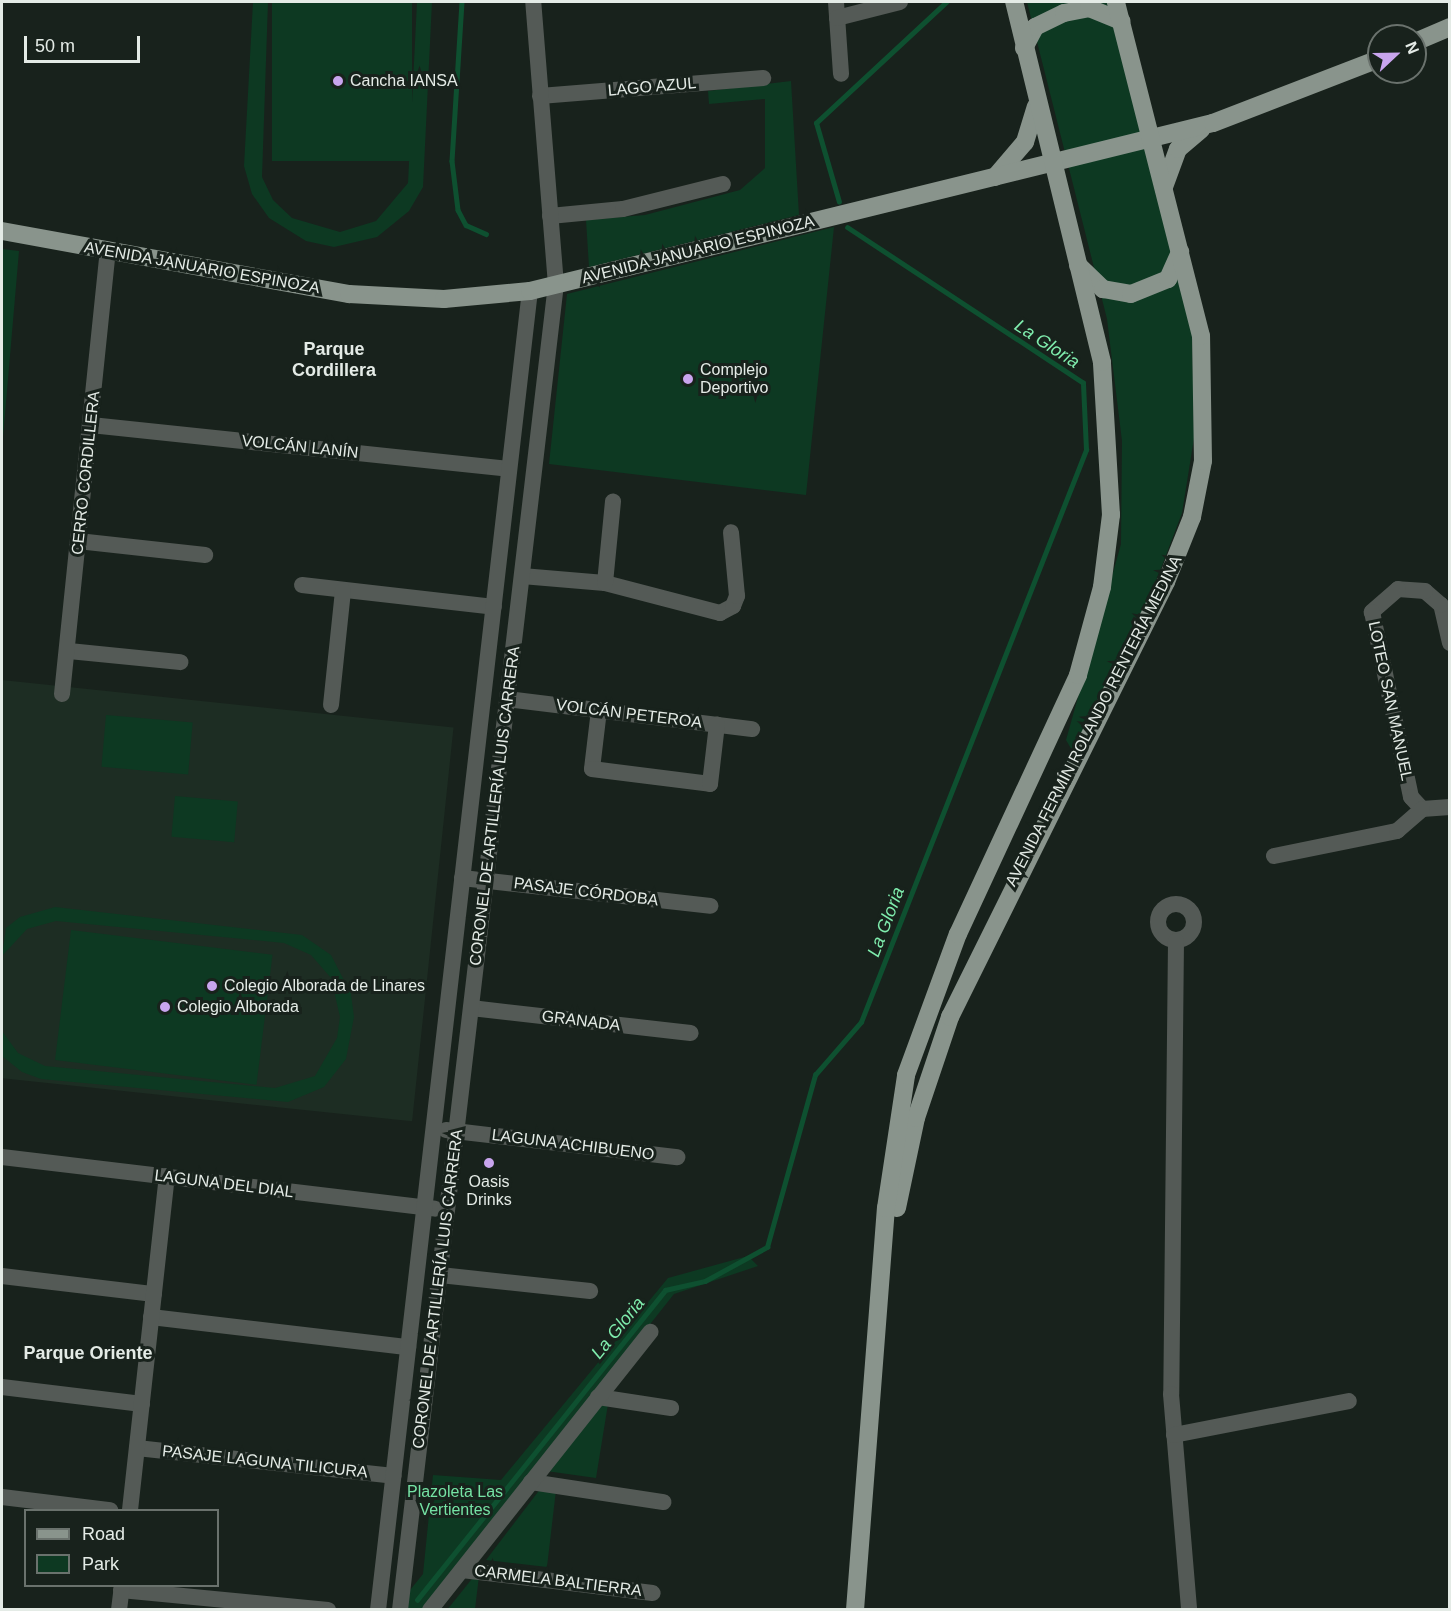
<!DOCTYPE html>
<html>
<head>
<meta charset="utf-8">
<style>
	body { margin:0 }
	#map { position:relative; width:1451px; height:1611px; overflow:hidden; background:#18221c; font-family:Helvetica,sans-serif }
	div>[style] { position:absolute }
	.built>* { inset:0; background:#1d2d23; transform-origin:0 0 }
	.green>* { inset:0; background:#0d3922; transform-origin:0 0 }
	.stream>* { height:4.5px; margin:-2.25px; padding:0 2.25px; transform-origin:2.25px; border-radius:2.25px; background:#0e5030 }
	.minor>* { height:16px; margin:-8px; padding:0 8px; transform-origin:8px; border-radius:8px; background:#545a56 }
	.minor>.ring { margin:-8px; padding:0; box-sizing:content-box; background:none; border:16px solid #545a56; border-radius:50% }
	.major>* { height:18px; margin:-9px; padding:0 9px; transform-origin:9px; border-radius:9px; background:#89948c }
	.dots>* { width:16px; height:16px; translate:-50% -50%; box-sizing:border-box; border:3px solid #18221c; border-radius:50% }
	span { translate:-50% -50%; white-space:nowrap; text-align:center; line-height:1.15; -webkit-text-stroke:6px #18221c; paint-order:stroke }
	.poi-label { font-size:16px; color:#e4ebe6 }
	.left { translate:0 -50%; text-align:left }
	.street-label { font-size:16px; color:#e4ebe6 }
	.park-label { font-size:16px; color:#75e2a4 }
	.water-label { font-size:18px; color:#7fecad; font-style:italic }
	.neighbourhood-label { font-size:18px; color:#e4ebe6; font-weight:700 }
	.frame { position:absolute; inset:0; border:3px solid #e4ebe6; pointer-events:none }
	.legend { position:absolute; left:24px; top:1509px; width:195px; height:78px; box-sizing:border-box; background:#18221c; border:2px solid #6a726d; margin:0; padding:8px 10px; list-style:none; font-size:18px; color:#e4ebe6 }
	.legend li { display:flex; align-items:center; gap:12px; height:30px }
	.legend b { width:30px; border:2px solid #6a726d }
	.north { position:absolute; left:1367px; top:24px; width:60px; height:60px; box-sizing:border-box; background:#18221c; border:2px solid #6a726d; border-radius:50%; rotate:68deg; font-size:16px; font-weight:700; line-height:24px; text-align:center; color:#e4ebe6 }
	.north::after { content:''; display:block; margin:auto; width:21px; height:27px; background:#c9a5ee; clip-path:polygon(50% 0,100% 100%,50% 72%,0 100%) }
	.scale { position:absolute; left:24px; top:36px; width:116px; height:27px; box-sizing:border-box; border:3px solid #e4ebe6; border-top:0; padding-left:8px; font-size:18px; line-height:21px; white-space:nowrap; color:#e4ebe6; -webkit-text-stroke:4px #18221c; paint-order:stroke }
</style>
</head>
<body>
<div id="map">
	<div class="built">
		<i style="left:2px;top:680px;width:454px;height:396px;rotate:6deg"></i>
	</div>
	<div class="green">
		<i style="clip-path:polygon(253px 2px,268px 2px,262px 177px,273px 200px,292px 218px,340px 232px,376px 221px,408px 183px,417px 2px,432px 2px,423px 187px,409px 211px,377px 237px,334px 247px,306px 241px,269px 218px,252px 194px,244px 166px)"></i>
		<i style="left:272px;top:2px;width:140px;height:159px"></i>
		<i style="clip-path:polygon(1027px 2px,1111px 2px,1192px 323px,1194px 438px,1182px 513px,1147px 605px,1073px 752px,1066px 740px,1121px 544px,1122px 441px,1107px 319px)"></i>
		<i style="clip-path:polygon(791px 81px,799px 215px,589px 267px,586px 220px,645px 215px,740px 190px,765px 168px,765px 99px,709px 104px,708px 91px)"></i>
		<i style="clip-path:polygon(834px 227px,806px 495px,549px 464px,567px 294px)"></i>
		<i style="clip-path:polygon(2px 249px,19px 251px,2px 449px)"></i>
		<i style="left:106px;top:715px;width:87px;height:52px;rotate:5deg"></i>
		<i style="left:175px;top:796px;width:63px;height:41px;rotate:5deg"></i>
		<i style="clip-path:polygon(55px 907px,302px 935px,331px 955px,351px 994px,354px 1017px,346px 1059px,324px 1087px,288px 1102px,41px 1079px,22px 1072px,2px 1056px,2px 1031px,18px 1053px,45px 1066px,275px 1088px,315px 1076px,337px 1038px,340px 1017px,331px 978px,311px 955px,284px 943px,56px 921px,27px 929px,2px 956px,6px 928px,20px 917px)"></i>
		<i style="left:71px;top:930px;width:203px;height:131px;rotate:7deg"></i>
		<i style="clip-path:polygon(748px 1256px,758px 1266px,674px 1294px,424px 1609px,394px 1610px,423px 1574px,433px 1475px,501px 1480px,668px 1278px)"></i>
		<i style="clip-path:polygon(601px 1403px,608px 1404px,596px 1478px,546px 1471px)"></i>
		<i style="clip-path:polygon(541px 1488px,556px 1490px,547px 1567px,486px 1560px)"></i>
		<i style="clip-path:polygon(475px 1575px,479px 1576px,475px 1609px,447px 1610px)"></i>
	</div>
	<div class="stream">
		<i style="left:462px;top:2px;width:159px;rotate:93.6deg"></i>
		<i style="left:452px;top:161px;width:49px;rotate:83deg"></i>
		<i style="left:458px;top:210px;width:17px;rotate:62deg"></i>
		<i style="left:466px;top:225px;width:22px;rotate:24deg"></i>
		<i style="left:839px;top:202px;width:82px;rotate:-106.2deg"></i>
		<i style="left:816px;top:123px;width:178px;rotate:-42.9deg"></i>
		<i style="left:417px;top:1600px;width:397px;rotate:-51.3deg"></i>
		<i style="left:665px;top:1290px;width:41px;rotate:-12.7deg"></i>
		<i style="left:705px;top:1281px;width:71px;rotate:-28.7deg"></i>
		<i style="left:767px;top:1247px;width:179px;rotate:-74.4deg"></i>
		<i style="left:815px;top:1075px;width:70px;rotate:-49deg"></i>
		<i style="left:861px;top:1022px;width:615px;rotate:-68.53deg"></i>
		<i style="left:1086px;top:450px;width:67px;rotate:-92.6deg"></i>
		<i style="left:1083px;top:383px;width:282px;rotate:-146.6deg"></i>
	</div>
	<div class="minor">
		<i style="left:836px;top:2px;width:72px;rotate:86deg"></i>
		<i style="left:837px;top:18px;width:65px;rotate:-14.3deg"></i>
		<i style="left:540px;top:96px;width:224px;rotate:-4.6deg"></i>
		<i style="left:550px;top:216px;width:73px;rotate:-5.5deg"></i>
		<i style="left:623px;top:209px;width:103px;rotate:-14deg"></i>
		<i style="left:91px;top:425px;width:420px;rotate:6deg"></i>
		<i style="left:78px;top:541px;width:128px;rotate:6.3deg"></i>
		<i style="left:522px;top:576px;width:83px;rotate:4.8deg"></i>
		<i style="left:605px;top:583px;width:119px;rotate:14.6deg"></i>
		<i style="left:720px;top:613px;width:15px;rotate:-28deg"></i>
		<i style="left:733px;top:606px;width:11px;rotate:-68deg"></i>
		<i style="left:737px;top:596px;width:64px;rotate:-95.4deg"></i>
		<i style="left:605px;top:583px;width:82px;rotate:-84.4deg"></i>
		<i style="left:302px;top:585px;width:193px;rotate:6.5deg"></i>
		<i style="left:1450px;top:643px;width:39px;rotate:-103deg"></i>
		<i style="left:1441px;top:605px;width:21px;rotate:-139deg"></i>
		<i style="left:1425px;top:591px;width:27px;rotate:-176deg"></i>
		<i style="left:1398px;top:589px;width:35px;rotate:139deg"></i>
		<i style="left:1372px;top:612px;width:189px;rotate:78.1deg"></i>
		<i style="left:1411px;top:797px;width:16px;rotate:47deg"></i>
		<i style="left:1422px;top:809px;width:28px;rotate:-4deg"></i>
		<i style="left:69px;top:651px;width:112px;rotate:5.7deg"></i>
		<i style="left:62px;top:694px;width:444px;rotate:-84.1deg"></i>
		<i style="left:507px;top:699px;width:247px;rotate:7deg"></i>
		<i style="left:331px;top:705px;width:115px;rotate:-84deg"></i>
		<i style="left:599px;top:710px;width:59px;rotate:96.8deg"></i>
		<i style="left:592px;top:769px;width:119px;rotate:7.2deg"></i>
		<i style="left:710px;top:784px;width:60px;rotate:-83.3deg"></i>
		<i style="left:1274px;top:856px;width:126px;rotate:-11.5deg"></i>
		<i style="left:1397px;top:831px;width:33px;rotate:-41deg"></i>
		<i style="left:462px;top:878px;width:250px;rotate:6.4deg"></i>
		<i class="ring" style="left:1158px;top:904px;width:20px;height:20px"></i>
		<i style="left:1176px;top:941px;width:453px;rotate:90.6deg"></i>
		<i style="left:1171px;top:1394px;width:217px;rotate:85.2deg"></i>
		<i style="left:471px;top:1008px;width:221px;rotate:6.5deg"></i>
		<i style="left:446px;top:1130px;width:233px;rotate:6.7deg"></i>
		<i style="left:2px;top:1157px;width:436px;rotate:6.8deg"></i>
		<i style="left:440px;top:1275px;width:151px;rotate:6.1deg"></i>
		<i style="left:2px;top:1276px;width:153px;rotate:6.8deg"></i>
		<i style="left:151px;top:1317px;width:259px;rotate:6.7deg"></i>
		<i style="left:2px;top:1387px;width:141px;rotate:6.9deg"></i>
		<i style="left:598px;top:1397px;width:74px;rotate:8.6deg"></i>
		<i style="left:1174px;top:1435px;width:178px;rotate:-11deg"></i>
		<i style="left:137px;top:1448px;width:258px;rotate:6.2deg"></i>
		<i style="left:531px;top:1482px;width:134px;rotate:8.6deg"></i>
		<i style="left:2px;top:1497px;width:109px;rotate:6.9deg"></i>
		<i style="left:130px;top:1510px;width:336px;rotate:-83.7deg"></i>
		<i style="left:462px;top:1570px;width:192px;rotate:6.9deg"></i>
		<i style="left:121px;top:1590px;width:208px;rotate:5.5deg"></i>
		<i style="left:119px;top:1610px;width:24px;rotate:-83deg"></i>
		<i style="left:378px;top:1610px;width:1328px;rotate:-83.43deg"></i>
		<i style="left:400px;top:1610px;width:1334px;rotate:-83.29deg"></i>
		<i style="left:556px;top:285px;width:284px;rotate:-94.6deg"></i>
		<i style="left:430px;top:1610px;width:355px;rotate:-51.6deg"></i>
	</div>
	<div class="major">
		<i style="left:1415px;top:42px;width:38px;rotate:-23deg"></i>
		<i style="left:1024px;top:48px;width:24px;rotate:-62deg"></i>
		<i style="left:1035px;top:27px;width:32px;rotate:-26deg"></i>
		<i style="left:1064px;top:13px;width:25px;rotate:-11deg"></i>
		<i style="left:1089px;top:8px;width:35px;rotate:22deg"></i>
		<i style="left:995px;top:177px;width:46px;rotate:-49.4deg"></i>
		<i style="left:1025px;top:142px;width:37px;rotate:-73deg"></i>
		<i style="left:1164px;top:187px;width:40px;rotate:-69.8deg"></i>
		<i style="left:1178px;top:149px;width:30px;rotate:-40deg"></i>
		<i style="left:2px;top:231px;width:353px;rotate:10.3deg"></i>
		<i style="left:349px;top:294px;width:95px;rotate:3deg"></i>
		<i style="left:444px;top:299px;width:86px;rotate:-5.3deg"></i>
		<i style="left:530px;top:291px;width:703px;rotate:-13.82deg"></i>
		<i style="left:1213px;top:123px;width:178px;rotate:-21.1deg"></i>
		<i style="left:1078px;top:265px;width:35px;rotate:44deg"></i>
		<i style="left:1103px;top:289px;width:28px;rotate:10deg"></i>
		<i style="left:1131px;top:294px;width:40px;rotate:-22deg"></i>
		<i style="left:1168px;top:279px;width:30px;rotate:-66deg"></i>
		<i style="left:897px;top:1208px;width:92px;rotate:-78.1deg"></i>
		<i style="left:916px;top:1118px;width:107px;rotate:-71.4deg"></i>
		<i style="left:950px;top:1017px;width:486px;rotate:-63.6deg"></i>
		<i style="left:1166px;top:582px;width:70px;rotate:-68.2deg"></i>
		<i style="left:1192px;top:517px;width:57px;rotate:-78.9deg"></i>
		<i style="left:1203px;top:461px;width:125px;rotate:-90.9deg"></i>
		<i style="left:1201px;top:336px;width:345px;rotate:-104.3deg"></i>
		<i style="left:855px;top:1610px;width:403px;rotate:-85.6deg"></i>
		<i style="left:886px;top:1208px;width:134px;rotate:-81.4deg"></i>
		<i style="left:906px;top:1075px;width:150px;rotate:-69.8deg"></i>
		<i style="left:958px;top:934px;width:285px;rotate:-65.1deg"></i>
		<i style="left:1078px;top:675px;width:91px;rotate:-74.7deg"></i>
		<i style="left:1102px;top:587px;width:73px;rotate:-82.9deg"></i>
		<i style="left:1111px;top:515px;width:153px;rotate:-93.4deg"></i>
		<i style="left:1102px;top:362px;width:371px;rotate:-103.7deg"></i>
	</div>
	<div class="dots">
		<i style="left:338px;top:81px;background:#c9a5ee"></i>
		<i style="left:688px;top:379px;background:#c9a5ee"></i>
		<i style="left:212px;top:986px;background:#c9a5ee"></i>
		<i style="left:165px;top:1007px;background:#c9a5ee"></i>
		<i style="left:489px;top:1163px;background:#c9a5ee"></i>
	</div>
	<div class="poi-label">
		<span class="left" style="left:350px;top:81px">Cancha IANSA</span>
		<span class="left" style="left:700px;top:379px">Complejo<br>Deportivo</span>
		<span class="left" style="left:224px;top:986px">Colegio Alborada de Linares</span>
		<span class="left" style="left:177px;top:1007px">Colegio Alborada</span>
		<span style="left:489px;top:1191px">Oasis<br>Drinks</span>
	</div>
	<div class="street-label">
		<span style="left:652px;top:87px;rotate:-5deg">LAGO AZUL</span>
		<span style="left:698px;top:250px;rotate:-14deg">AVENIDA JANUARIO ESPINOZA</span>
		<span style="left:202px;top:268px;rotate:10deg">AVENIDA JANUARIO ESPINOZA</span>
		<span style="left:300px;top:447px;rotate:6deg">VOLCÁN LANÍN</span>
		<span style="left:86px;top:473px;rotate:-84deg">CERRO CORDILLERA</span>
		<span style="left:1390px;top:701px;rotate:78deg">LOTEO SAN MANUEL</span>
		<span style="left:629px;top:714px;rotate:7deg">VOLCÁN PETEROA</span>
		<span style="left:1094px;top:721px;rotate:-63deg">AVENIDA FERMÍN ROLANDO RENTERÍA MEDINA</span>
		<span style="left:495px;top:806px;rotate:-83deg">CORONEL DE ARTILLERÍA LUIS CARRERA</span>
		<span style="left:586px;top:892px;rotate:7deg">PASAJE CÓRDOBA</span>
		<span style="left:581px;top:1021px;rotate:7deg">GRANADA</span>
		<span style="left:573px;top:1145px;rotate:7deg">LAGUNA ACHIBUENO</span>
		<span style="left:224px;top:1184px;rotate:7deg">LAGUNA DEL DIAL</span>
		<span style="left:438px;top:1289px;rotate:-83deg">CORONEL DE ARTILLERÍA LUIS CARRERA</span>
		<span style="left:265px;top:1462px;rotate:6deg">PASAJE LAGUNA TILICURA</span>
		<span style="left:558px;top:1581px;rotate:7deg">CARMELA BALTIERRA</span>
	</div>
	<div class="park-label">
		<span style="left:455px;top:1501px">Plazoleta Las<br>Vertientes</span>
	</div>
	<div class="water-label">
		<span style="left:1047px;top:344px;rotate:33deg">La Gloria</span>
		<span style="left:886px;top:922px;rotate:-69deg">La Gloria</span>
		<span style="left:618px;top:1328px;rotate:-51deg">La Gloria</span>
	</div>
	<div class="neighbourhood-label">
		<span style="left:334px;top:360px">Parque<br>Cordillera</span>
		<span style="left:88px;top:1353px">Parque Oriente</span>
	</div>
	<div class="frame"></div>
	<ul class="legend">
	<li><b style="height:8px;background:#89948c"></b>Road</li>
	<li><b style="height:16px;background:#0d3922"></b>Park</li>
	</ul>
	<div class="north">N</div>
	<div class="scale">50 m</div>
</div>
</body>
</html>
